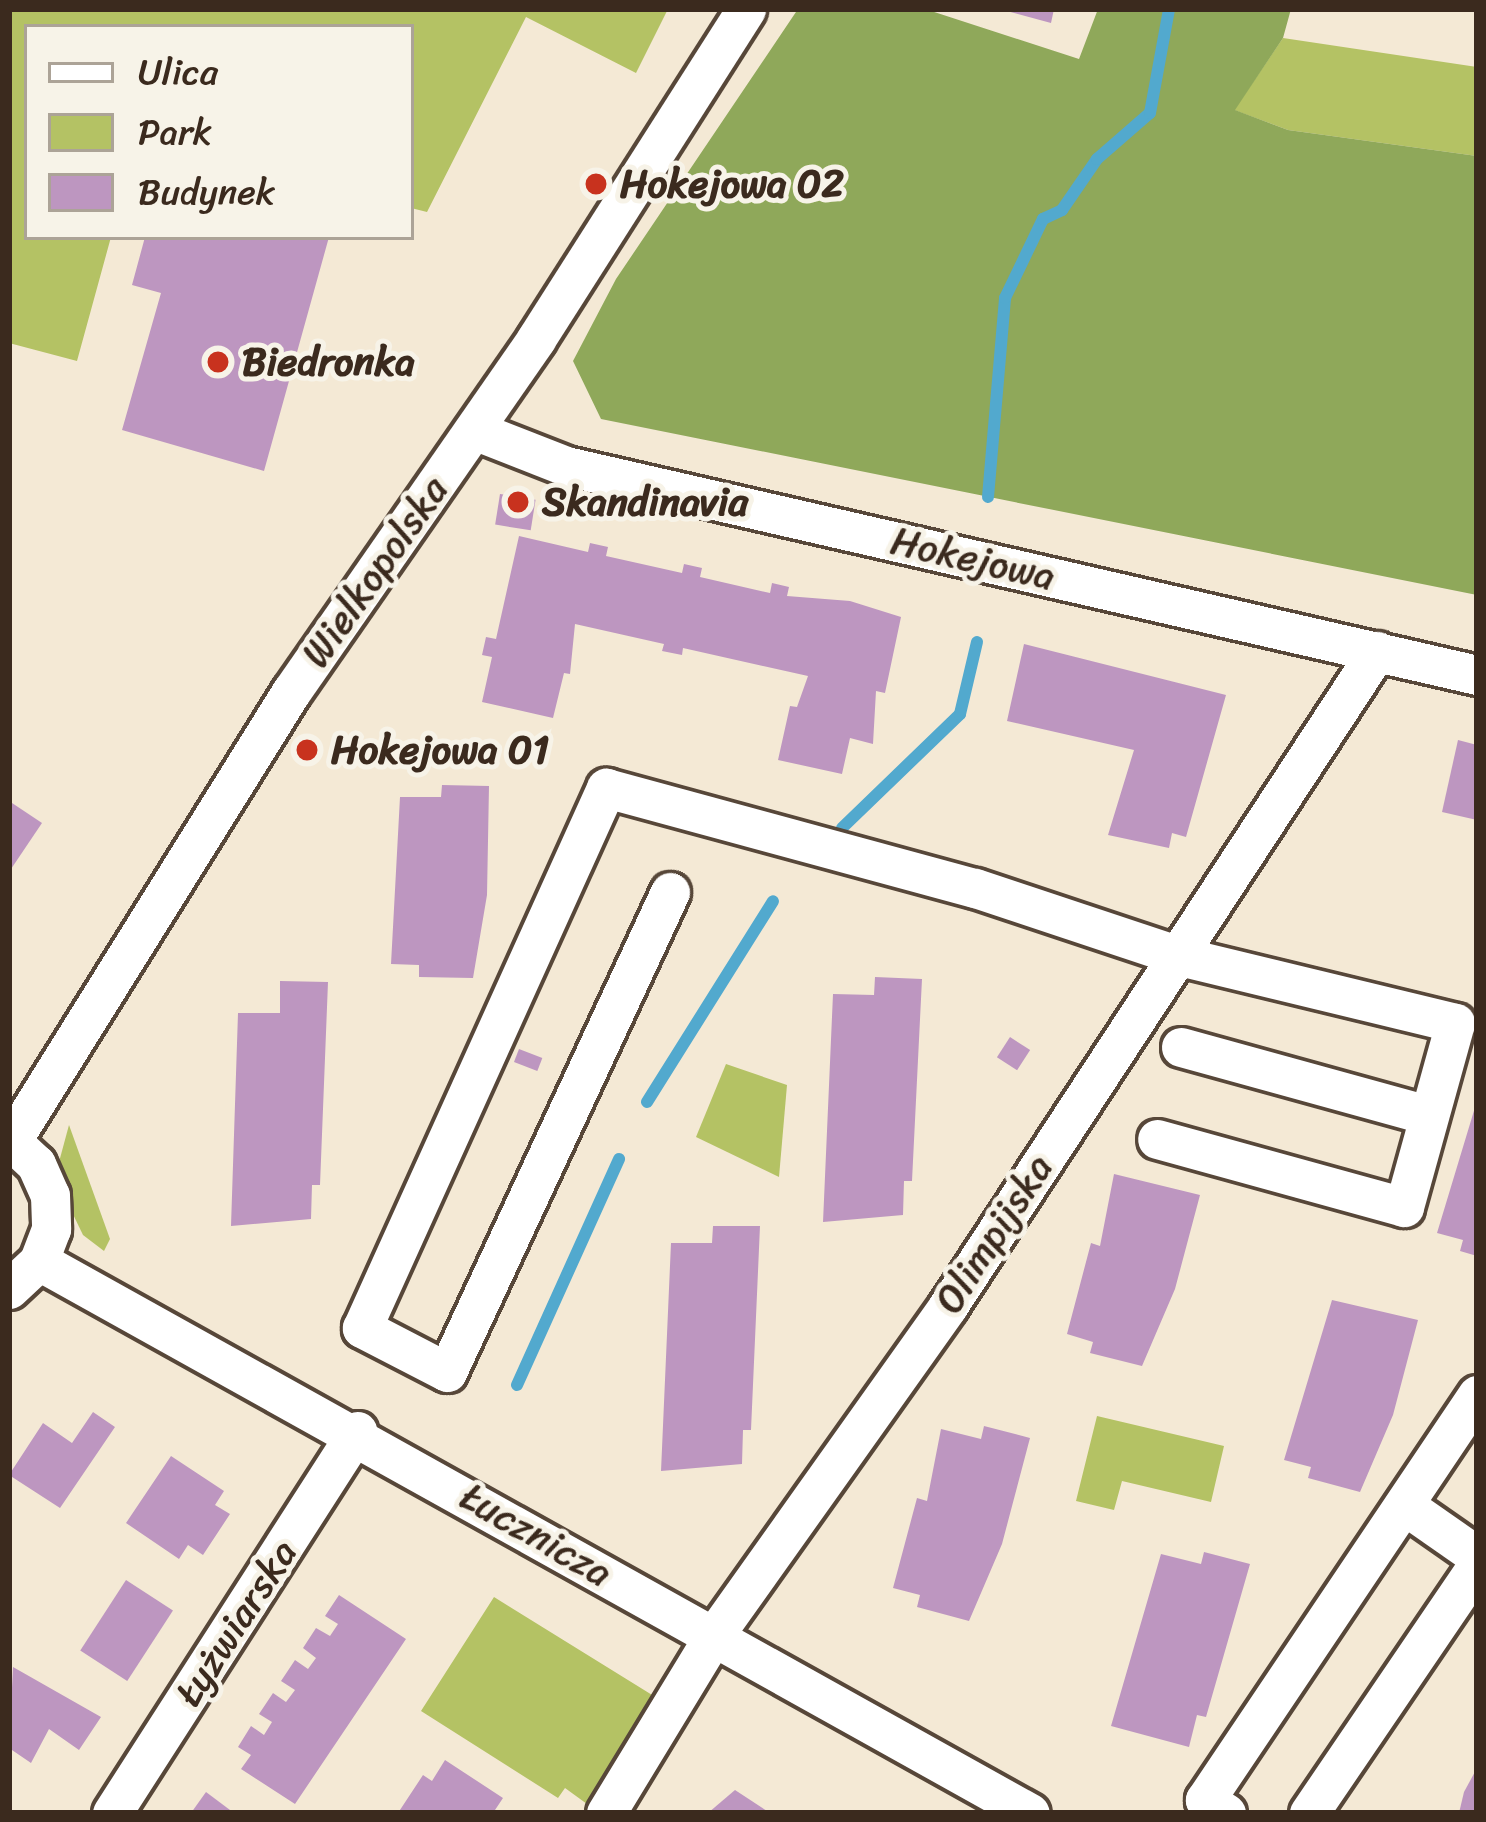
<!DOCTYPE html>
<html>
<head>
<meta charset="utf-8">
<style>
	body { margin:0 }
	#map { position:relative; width:1486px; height:1822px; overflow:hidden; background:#f4e9d5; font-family:Sriracha,sans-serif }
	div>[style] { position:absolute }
	.green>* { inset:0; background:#b4c264 }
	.forest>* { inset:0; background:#8fa85a }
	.stream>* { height:12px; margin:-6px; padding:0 6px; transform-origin:6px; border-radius:6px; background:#52a9ce }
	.building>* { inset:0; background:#bd96c0; transform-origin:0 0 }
	.roads { filter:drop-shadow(3px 0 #574739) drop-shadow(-3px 0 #574739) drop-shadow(0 3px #574739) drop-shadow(0 -3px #574739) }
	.minor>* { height:39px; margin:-19.5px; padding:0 19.5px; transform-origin:19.5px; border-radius:19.5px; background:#fff }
	.dots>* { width:33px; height:33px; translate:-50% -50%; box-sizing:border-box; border:6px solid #f7f3e8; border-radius:50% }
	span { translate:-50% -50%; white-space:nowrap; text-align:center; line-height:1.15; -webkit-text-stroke:10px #f7f3e8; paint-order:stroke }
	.poi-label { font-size:39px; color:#3b2a1e; font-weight:700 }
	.left { translate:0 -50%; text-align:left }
	.street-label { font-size:39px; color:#3b2a1e }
	.frame { position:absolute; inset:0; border:12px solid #3b2a1e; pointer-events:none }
	.legend { position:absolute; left:24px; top:24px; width:390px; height:216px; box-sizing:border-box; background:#f7f3e8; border:3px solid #aca397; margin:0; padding:15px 21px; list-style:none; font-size:36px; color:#3b2a1e }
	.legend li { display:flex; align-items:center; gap:24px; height:60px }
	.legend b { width:60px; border:3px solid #aca397 }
</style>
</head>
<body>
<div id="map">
	<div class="green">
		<i style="clip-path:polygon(9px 9px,668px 9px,636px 73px,526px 17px,427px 212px,411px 208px,411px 27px,27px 27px,27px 237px,111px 237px,77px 361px,9px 343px)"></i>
		<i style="clip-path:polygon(1283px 38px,1477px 67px,1477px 156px,1288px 130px,1234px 110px)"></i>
		<i style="clip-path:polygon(726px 1064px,787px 1085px,779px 1177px,696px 1137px)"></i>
		<i style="clip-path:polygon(69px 1125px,110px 1239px,104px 1251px,83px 1235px,69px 1206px,59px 1162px)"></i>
		<i style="clip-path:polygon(1097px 1416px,1224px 1446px,1211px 1502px,1122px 1481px,1114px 1510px,1076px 1501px)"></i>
		<i style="clip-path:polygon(494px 1597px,657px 1698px,587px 1804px,565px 1788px,558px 1798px,421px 1711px)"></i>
	</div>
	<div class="forest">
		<i style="clip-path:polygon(798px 9px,925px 9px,1079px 59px,1098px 9px,1291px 9px,1283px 38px,1235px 110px,1288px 130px,1477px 156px,1477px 595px,601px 419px,573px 361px,616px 279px)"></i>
	</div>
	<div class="stream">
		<i style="left:988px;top:497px;width:200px;rotate:-85.1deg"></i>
		<i style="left:1005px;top:298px;width:88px;rotate:-64.3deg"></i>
		<i style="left:1043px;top:219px;width:21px;rotate:-25deg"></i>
		<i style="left:1062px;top:210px;width:62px;rotate:-55.5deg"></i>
		<i style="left:1097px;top:159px;width:70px;rotate:-41deg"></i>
		<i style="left:1150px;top:113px;width:106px;rotate:-79.6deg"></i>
		<i style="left:842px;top:828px;width:164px;rotate:-44deg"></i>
		<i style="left:960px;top:714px;width:74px;rotate:-76.7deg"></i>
		<i style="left:647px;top:1102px;width:237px;rotate:-57.9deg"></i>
		<i style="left:517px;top:1385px;width:248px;rotate:-65.7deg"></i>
	</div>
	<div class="building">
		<i style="clip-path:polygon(999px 9px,1054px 9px,1051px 23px)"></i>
		<i style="clip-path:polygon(145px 237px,329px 237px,264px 471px,122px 430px,161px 293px,132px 285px)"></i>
		<i style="left:500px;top:494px;width:36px;height:31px;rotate:9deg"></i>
		<i style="clip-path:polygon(519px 536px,588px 552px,590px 543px,608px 547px,606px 556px,682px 573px,684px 564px,702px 568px,700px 577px,770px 593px,772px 583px,789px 587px,787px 596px,850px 601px,901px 617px,885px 693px,876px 691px,873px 744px,850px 738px,842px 774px,778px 760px,790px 706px,797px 707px,808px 676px,683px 648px,682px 655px,662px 651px,664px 644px,575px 624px,570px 674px,564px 673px,553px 718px,482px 702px,492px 657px,482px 655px,486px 637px,496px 639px)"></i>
		<i style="clip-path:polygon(1024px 644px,1226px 695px,1186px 837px,1172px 833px,1169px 848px,1108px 835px,1134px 750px,1007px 721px)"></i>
		<i style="clip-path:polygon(1458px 740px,1477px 745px,1477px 820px,1442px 812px)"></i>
		<i style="clip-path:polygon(442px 785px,489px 786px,487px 895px,473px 978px,419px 977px,419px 965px,391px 964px,400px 797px,441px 797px)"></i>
		<i style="clip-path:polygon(9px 801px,42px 823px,9px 872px)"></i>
		<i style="clip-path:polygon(875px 977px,922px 979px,912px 1181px,904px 1181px,903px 1215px,823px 1222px,833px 994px,874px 995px)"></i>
		<i style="clip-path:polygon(280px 981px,328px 982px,320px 1185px,312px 1185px,311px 1219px,231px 1226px,238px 1013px,280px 1013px)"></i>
		<i style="left:1010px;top:1037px;width:24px;height:24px;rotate:33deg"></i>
		<i style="left:519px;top:1049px;width:25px;height:14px;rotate:21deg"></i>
		<i style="clip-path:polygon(1476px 1104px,1477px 1104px,1477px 1256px,1460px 1251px,1463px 1240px,1437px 1233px)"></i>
		<i style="clip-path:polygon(1114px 1174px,1200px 1195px,1175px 1289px,1142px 1366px,1090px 1353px,1093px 1342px,1067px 1334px,1091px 1243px,1100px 1246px)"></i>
		<i style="clip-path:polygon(713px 1226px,760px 1226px,751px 1430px,743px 1430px,742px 1464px,661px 1471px,671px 1243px,712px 1243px)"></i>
		<i style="clip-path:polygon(1332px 1300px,1418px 1320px,1393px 1415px,1360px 1492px,1308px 1478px,1311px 1467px,1284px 1460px)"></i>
		<i style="clip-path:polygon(93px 1412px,115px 1427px,60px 1508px,9px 1475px,43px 1423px,72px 1443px)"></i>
		<i style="clip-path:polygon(984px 1426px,1030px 1438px,1002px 1544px,969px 1621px,917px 1607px,920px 1595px,893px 1588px,917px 1498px,927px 1501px,941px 1429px,981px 1439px)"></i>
		<i style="clip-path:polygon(171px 1456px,224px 1491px,215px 1505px,230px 1514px,203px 1555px,188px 1545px,179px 1559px,126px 1523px)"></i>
		<i style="clip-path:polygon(1204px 1552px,1250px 1564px,1206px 1717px,1197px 1715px,1189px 1747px,1111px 1726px,1161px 1554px,1201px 1564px)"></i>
		<i style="left:126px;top:1580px;width:56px;height:84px;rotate:33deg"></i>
		<i style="clip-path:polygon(339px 1595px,406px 1639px,295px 1804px,241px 1769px,251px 1755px,238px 1747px,251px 1726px,264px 1735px,272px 1722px,259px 1714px,273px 1693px,286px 1702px,295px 1690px,281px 1681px,295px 1660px,308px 1669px,316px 1658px,303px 1648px,316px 1628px,330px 1636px,338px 1624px,325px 1616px)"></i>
		<i style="clip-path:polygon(13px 1667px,101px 1717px,79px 1750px,49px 1729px,31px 1763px,9px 1748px)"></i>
		<i style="clip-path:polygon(445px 1760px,503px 1798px,493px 1813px,398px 1813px,423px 1775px,432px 1781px)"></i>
		<i style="clip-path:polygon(1477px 1768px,1477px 1813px,1459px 1813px,1464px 1792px)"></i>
		<i style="clip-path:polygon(735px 1790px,770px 1813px,708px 1813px)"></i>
		<i style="clip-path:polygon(206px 1792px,234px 1813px,191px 1813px)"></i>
	</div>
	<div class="roads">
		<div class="minor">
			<i style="left:474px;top:430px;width:99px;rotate:21.4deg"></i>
			<i style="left:566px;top:466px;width:935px;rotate:12.92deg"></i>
			<i style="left:670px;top:892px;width:529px;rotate:114.92deg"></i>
			<i style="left:447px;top:1372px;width:96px;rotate:-152.6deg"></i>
			<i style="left:362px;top:1328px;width:593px;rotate:-65.68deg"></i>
			<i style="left:606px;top:788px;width:382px;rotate:15.2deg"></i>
			<i style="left:975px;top:888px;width:215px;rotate:18.4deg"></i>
			<i style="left:1179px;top:956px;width:284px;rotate:13.6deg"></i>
			<i style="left:1455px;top:1023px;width:191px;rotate:105.5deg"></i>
			<i style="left:1404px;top:1207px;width:256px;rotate:-164.6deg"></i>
			<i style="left:1181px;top:1047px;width:256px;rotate:15.4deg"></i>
			<i style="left:9px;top:1139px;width:37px;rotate:43deg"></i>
			<i style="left:36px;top:1164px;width:34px;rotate:66deg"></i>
			<i style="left:50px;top:1195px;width:34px;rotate:88deg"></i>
			<i style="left:51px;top:1229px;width:34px;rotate:111deg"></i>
			<i style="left:39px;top:1261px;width:41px;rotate:137deg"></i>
			<i style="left:12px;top:1140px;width:528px;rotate:-58.09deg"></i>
			<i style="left:291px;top:692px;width:430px;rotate:-55.2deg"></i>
			<i style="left:536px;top:339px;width:391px;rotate:-57.5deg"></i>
			<i style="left:39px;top:1261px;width:1134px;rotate:29.12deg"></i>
			<i style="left:1404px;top:1505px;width:89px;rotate:34.9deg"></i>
			<i style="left:112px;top:1813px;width:454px;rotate:-57.3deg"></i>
			<i style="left:606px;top:1813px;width:206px;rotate:-58.7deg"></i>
			<i style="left:713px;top:1637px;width:406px;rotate:-54.6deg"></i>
			<i style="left:948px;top:1306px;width:783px;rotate:-56.78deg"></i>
			<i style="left:1226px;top:1813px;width:25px;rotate:-148deg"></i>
			<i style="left:1205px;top:1800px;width:488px;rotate:-56.1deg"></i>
			<i style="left:1309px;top:1813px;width:299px;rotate:-55.8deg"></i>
		</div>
	</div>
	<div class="dots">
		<i style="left:596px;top:184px;background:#c8321e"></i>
		<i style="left:218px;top:362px;background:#c8321e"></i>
		<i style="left:518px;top:502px;background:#c8321e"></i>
		<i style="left:307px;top:750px;background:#c8321e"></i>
	</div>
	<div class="poi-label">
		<span class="left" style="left:620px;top:184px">Hokejowa 02</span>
		<span class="left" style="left:242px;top:362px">Biedronka</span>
		<span class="left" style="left:542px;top:502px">Skandinavia</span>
		<span class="left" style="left:331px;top:750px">Hokejowa 01</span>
	</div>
	<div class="street-label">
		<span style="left:973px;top:559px;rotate:13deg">Hokejowa</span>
		<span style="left:375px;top:572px;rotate:-55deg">Wielkopolska</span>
		<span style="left:994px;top:1234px;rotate:-57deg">Olimpijska</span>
		<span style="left:536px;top:1535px;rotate:30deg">Łucznicza</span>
		<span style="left:236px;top:1623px;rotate:-57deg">Łyżwiarska</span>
	</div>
	<div class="frame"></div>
	<ul class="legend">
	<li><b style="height:15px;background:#fff"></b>Ulica</li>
	<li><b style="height:33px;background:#b4c264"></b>Park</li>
	<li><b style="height:33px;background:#bd96c0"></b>Budynek</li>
	</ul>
</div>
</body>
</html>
